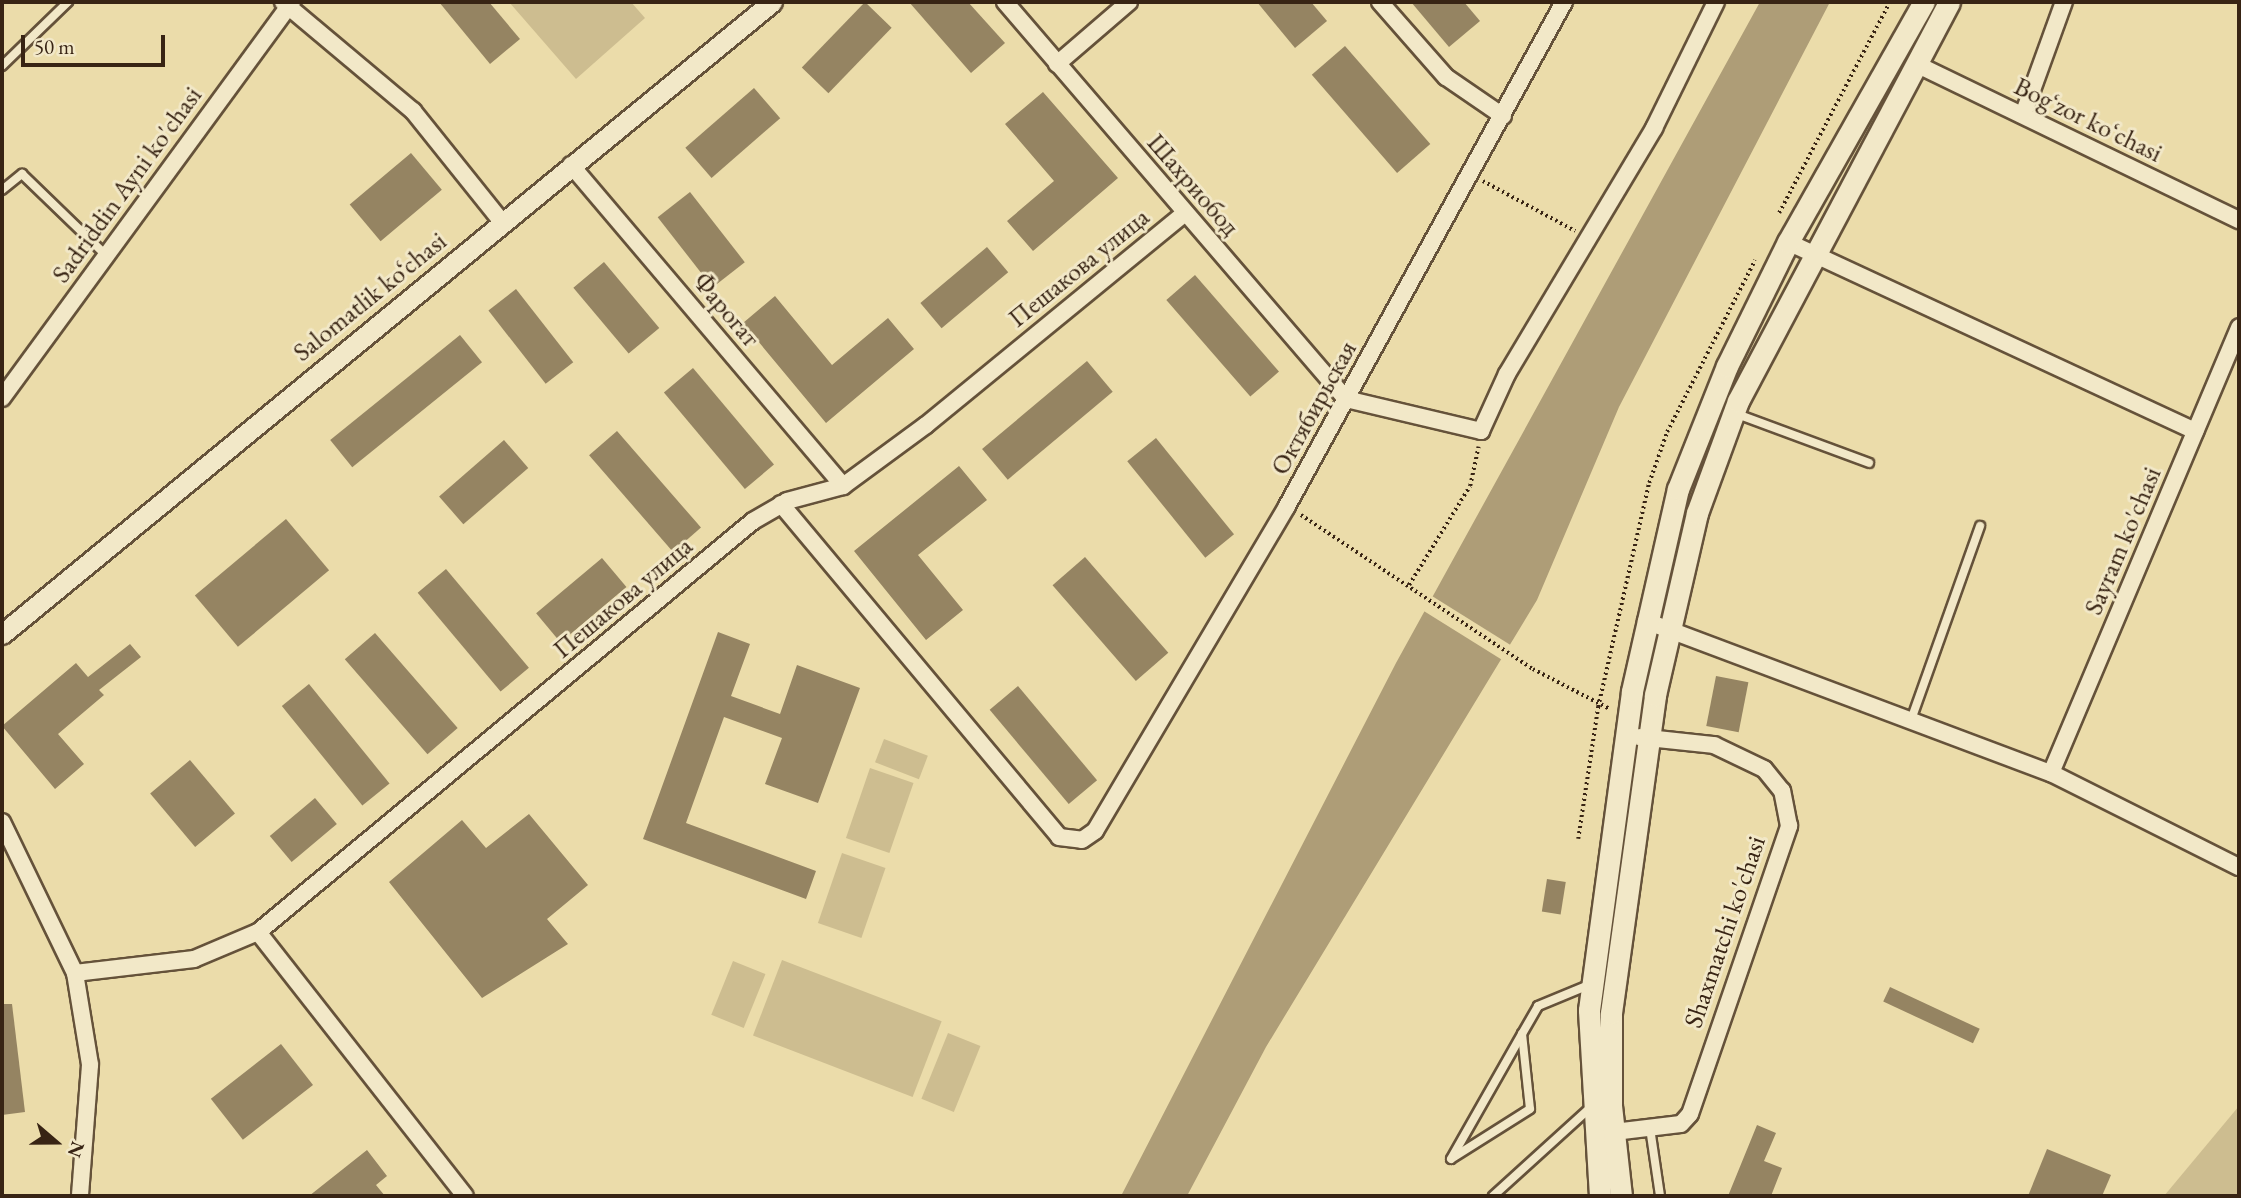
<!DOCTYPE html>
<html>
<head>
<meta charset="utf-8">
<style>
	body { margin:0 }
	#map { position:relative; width:2241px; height:1198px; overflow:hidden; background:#ebdcaa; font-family:"EB Garamond",serif }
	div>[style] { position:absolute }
	.green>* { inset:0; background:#cdbd90; transform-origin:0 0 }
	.water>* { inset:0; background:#ae9d77 }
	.pier>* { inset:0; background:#ebdcaa; transform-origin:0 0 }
	.building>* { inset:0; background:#958462; transform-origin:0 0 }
	.path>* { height:3.5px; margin-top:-1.75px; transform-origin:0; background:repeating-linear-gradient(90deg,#382414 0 2px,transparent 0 5.5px) }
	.roads { filter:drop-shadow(2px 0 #65523a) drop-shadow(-2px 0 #65523a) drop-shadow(0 2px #65523a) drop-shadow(0 -2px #65523a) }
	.service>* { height:8px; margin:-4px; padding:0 4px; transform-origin:4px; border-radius:4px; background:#f2e8c8 }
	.minor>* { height:16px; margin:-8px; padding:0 8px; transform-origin:8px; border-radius:8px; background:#f2e8c8 }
	.tertiary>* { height:19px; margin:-9.5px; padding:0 9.5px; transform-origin:9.5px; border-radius:9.5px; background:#f2e8c8 }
	.secondary>* { height:21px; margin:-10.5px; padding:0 10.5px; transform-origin:10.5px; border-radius:10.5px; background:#f2e8c8 }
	span { translate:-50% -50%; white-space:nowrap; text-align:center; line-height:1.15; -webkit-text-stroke:6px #f2e8c8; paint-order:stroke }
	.street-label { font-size:26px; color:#382414 }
	.frame { position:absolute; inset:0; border:4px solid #382414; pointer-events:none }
	.north { position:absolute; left:21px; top:1107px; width:70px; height:70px; -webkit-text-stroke:5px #f2e8c8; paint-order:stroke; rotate:110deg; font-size:19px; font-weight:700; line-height:28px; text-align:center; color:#382414 }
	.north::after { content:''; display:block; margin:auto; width:24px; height:32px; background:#382414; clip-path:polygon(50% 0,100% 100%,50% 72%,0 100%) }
	.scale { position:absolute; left:21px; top:35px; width:144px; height:32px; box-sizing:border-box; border:4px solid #382414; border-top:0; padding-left:9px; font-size:21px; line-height:24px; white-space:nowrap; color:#382414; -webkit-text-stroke:5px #f2e8c8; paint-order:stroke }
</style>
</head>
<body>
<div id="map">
	<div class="green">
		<i style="clip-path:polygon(509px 2px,631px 2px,645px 18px,576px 79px)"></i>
		<i style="left:884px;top:739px;width:47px;height:25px;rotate:21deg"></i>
		<i style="left:870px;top:768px;width:46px;height:74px;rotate:19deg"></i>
		<i style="left:842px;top:853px;width:46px;height:74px;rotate:19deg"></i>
		<i style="left:782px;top:960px;width:171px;height:81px;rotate:21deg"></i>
		<i style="left:733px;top:961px;width:35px;height:58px;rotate:22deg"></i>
		<i style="left:948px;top:1033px;width:35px;height:71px;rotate:22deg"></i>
		<i style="clip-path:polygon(2239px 1106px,2239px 1196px,2164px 1196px)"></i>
	</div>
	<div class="water">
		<i style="clip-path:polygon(1760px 2px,1830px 2px,1619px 407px,1537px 600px,1266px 1047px,1187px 1196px,1121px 1196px,1396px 663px)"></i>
	</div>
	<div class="pier">
		<i style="left:1432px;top:596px;width:94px;height:17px;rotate:32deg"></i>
	</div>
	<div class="building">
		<i style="clip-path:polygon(439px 2px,489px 2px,520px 39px,490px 64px)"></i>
		<i style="left:865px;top:2px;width:37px;height:91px;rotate:44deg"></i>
		<i style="clip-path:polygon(909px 2px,968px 2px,1005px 43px,971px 73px)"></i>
		<i style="clip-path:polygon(1257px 2px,1311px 2px,1327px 21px,1295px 48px)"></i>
		<i style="clip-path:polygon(1411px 2px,1464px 2px,1480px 21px,1449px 47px)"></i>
		<i style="left:1345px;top:46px;width:130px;height:44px;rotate:49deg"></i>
		<i style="left:754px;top:88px;width:40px;height:91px;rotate:49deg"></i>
		<i style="clip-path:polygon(1043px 92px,1118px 178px,1033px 251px,1007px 221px,1054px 181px,1005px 124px)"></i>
		<i style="left:411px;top:153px;width:48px;height:80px;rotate:50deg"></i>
		<i style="left:690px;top:192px;width:89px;height:41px;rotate:52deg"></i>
		<i style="left:987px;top:247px;width:33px;height:87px;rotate:50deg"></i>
		<i style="left:604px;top:262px;width:86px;height:40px;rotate:50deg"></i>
		<i style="left:1195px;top:275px;width:128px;height:38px;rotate:49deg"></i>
		<i style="left:516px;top:289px;width:93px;height:35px;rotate:52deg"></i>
		<i style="clip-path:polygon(775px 296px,832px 365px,888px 318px,914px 349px,826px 423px,743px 323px)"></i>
		<i style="left:460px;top:335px;width:35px;height:167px;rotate:51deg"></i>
		<i style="left:1087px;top:361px;width:40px;height:137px;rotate:50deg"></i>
		<i style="left:693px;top:368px;width:126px;height:38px;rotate:50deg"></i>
		<i style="left:617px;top:431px;width:128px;height:37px;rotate:49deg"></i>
		<i style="left:1156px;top:438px;width:124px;height:37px;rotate:51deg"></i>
		<i style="left:504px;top:440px;width:37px;height:86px;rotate:49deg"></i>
		<i style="clip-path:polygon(959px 466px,987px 500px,918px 555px,963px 610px,926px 640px,854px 551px)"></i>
		<i style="left:286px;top:519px;width:67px;height:119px;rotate:50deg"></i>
		<i style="left:1085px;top:557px;width:127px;height:43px;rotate:49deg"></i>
		<i style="left:602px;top:558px;width:38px;height:86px;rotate:50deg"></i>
		<i style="left:446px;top:569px;width:129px;height:37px;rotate:50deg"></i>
		<i style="clip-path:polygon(718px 632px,750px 644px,731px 696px,780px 714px,797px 665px,860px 688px,818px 803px,765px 784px,782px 738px,724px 717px,686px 823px,816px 871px,806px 899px,643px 839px)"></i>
		<i style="left:375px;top:633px;width:126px;height:40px;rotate:49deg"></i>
		<i style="clip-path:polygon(130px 644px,141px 657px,99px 690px,104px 695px,58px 734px,84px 764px,55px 789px,2px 726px,76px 663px,88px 677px)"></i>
		<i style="left:1716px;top:676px;width:33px;height:51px;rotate:11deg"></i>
		<i style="left:309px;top:684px;width:128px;height:35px;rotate:51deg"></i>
		<i style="left:1018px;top:686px;width:123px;height:37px;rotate:50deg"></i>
		<i style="left:190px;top:760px;width:70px;height:52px;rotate:50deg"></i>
		<i style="left:315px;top:798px;width:34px;height:59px;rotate:50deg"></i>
		<i style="clip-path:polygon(529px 814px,588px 885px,547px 919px,568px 944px,482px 998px,389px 882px,462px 820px,486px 848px)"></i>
		<i style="left:1547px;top:879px;width:19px;height:33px;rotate:9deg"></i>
		<i style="left:1890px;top:987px;width:99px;height:16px;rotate:25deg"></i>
		<i style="clip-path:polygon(2px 1004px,12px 1004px,25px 1112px,2px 1115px)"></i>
		<i style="left:281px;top:1044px;width:52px;height:89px;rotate:52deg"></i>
		<i style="clip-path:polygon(1757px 1125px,1776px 1133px,1764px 1161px,1782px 1168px,1771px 1196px,1728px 1196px)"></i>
		<i style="clip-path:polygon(2047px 1149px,2111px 1175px,2102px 1196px,2028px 1196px)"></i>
		<i style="clip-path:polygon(367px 1150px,387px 1176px,376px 1185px,385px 1196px,309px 1196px)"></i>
	</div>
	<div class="path">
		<i style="left:1483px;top:181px;width:105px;rotate:28.5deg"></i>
		<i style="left:1779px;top:213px;width:238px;rotate:-62.3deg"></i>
		<i style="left:1301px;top:515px;width:278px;rotate:33.6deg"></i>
		<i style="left:1533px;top:669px;width:87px;rotate:27.5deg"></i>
		<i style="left:1409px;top:585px;width:116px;rotate:-58.4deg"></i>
		<i style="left:1470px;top:486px;width:40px;rotate:-78deg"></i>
		<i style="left:1578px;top:839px;width:134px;rotate:-81.4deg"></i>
		<i style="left:1598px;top:707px;width:230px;rotate:-77.2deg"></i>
		<i style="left:1649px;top:483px;width:54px;rotate:-70.6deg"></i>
		<i style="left:1667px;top:432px;width:193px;rotate:-62.9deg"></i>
	</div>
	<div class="roads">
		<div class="service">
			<i style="left:2px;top:66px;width:92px;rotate:-44.1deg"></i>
			<i style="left:2px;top:190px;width:26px;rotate:-39deg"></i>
			<i style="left:22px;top:174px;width:117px;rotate:44deg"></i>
			<i style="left:1734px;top:413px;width:144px;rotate:20.3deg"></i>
			<i style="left:1911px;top:720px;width:206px;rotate:-70.4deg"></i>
			<i style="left:1522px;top:1034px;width:75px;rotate:83.9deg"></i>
			<i style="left:1530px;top:1109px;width:93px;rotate:147.7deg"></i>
			<i style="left:1451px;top:1159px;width:144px;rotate:-60.4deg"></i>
			<i style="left:1522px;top:1034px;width:32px;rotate:-60deg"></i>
			<i style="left:1538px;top:1006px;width:55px;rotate:-22.4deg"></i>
			<i style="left:1650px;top:1128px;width:69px;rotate:81.6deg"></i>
			<i style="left:1493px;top:1196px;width:132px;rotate:-42.2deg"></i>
		</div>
		<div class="minor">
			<i style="left:283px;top:2px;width:170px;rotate:40deg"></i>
			<i style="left:413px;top:111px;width:142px;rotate:51.3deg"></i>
			<i style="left:1005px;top:2px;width:523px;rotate:49.34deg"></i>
			<i style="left:1346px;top:399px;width:139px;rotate:13.3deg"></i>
			<i style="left:1481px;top:431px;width:63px;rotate:-65.5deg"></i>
			<i style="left:1507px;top:374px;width:287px;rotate:-59.1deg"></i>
			<i style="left:1654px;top:128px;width:140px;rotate:-63.8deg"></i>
			<i style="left:1380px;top:2px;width:100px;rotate:48.7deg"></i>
			<i style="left:1446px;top:77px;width:69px;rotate:34.4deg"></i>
			<i style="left:1057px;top:64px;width:95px;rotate:-40.7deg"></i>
			<i style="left:1916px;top:64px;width:359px;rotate:25.8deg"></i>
			<i style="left:2023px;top:115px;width:120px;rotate:-70.1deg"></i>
			<i style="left:571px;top:165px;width:421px;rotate:49.7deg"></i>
			<i style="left:1788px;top:242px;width:449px;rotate:24.9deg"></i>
			<i style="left:2px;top:398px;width:491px;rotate:-53.8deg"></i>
			<i style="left:781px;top:504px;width:434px;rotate:50.1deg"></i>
			<i style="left:1059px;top:837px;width:23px;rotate:7deg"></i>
			<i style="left:1082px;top:840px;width:16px;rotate:-35deg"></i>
			<i style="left:1095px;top:831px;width:377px;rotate:-59.4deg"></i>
			<i style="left:1287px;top:506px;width:575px;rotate:-61.21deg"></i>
			<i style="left:1646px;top:621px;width:433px;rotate:20.6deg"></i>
			<i style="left:2051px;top:773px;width:210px;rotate:26.6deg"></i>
			<i style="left:2051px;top:773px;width:484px;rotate:-67.1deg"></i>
			<i style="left:2px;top:822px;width:168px;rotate:64.2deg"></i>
			<i style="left:75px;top:973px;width:93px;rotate:80.7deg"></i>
			<i style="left:90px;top:1065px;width:131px;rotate:94.4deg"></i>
			<i style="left:258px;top:932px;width:335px;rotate:51.9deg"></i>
			<i style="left:75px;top:973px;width:120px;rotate:-6.7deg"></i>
			<i style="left:194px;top:959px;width:69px;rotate:-22.9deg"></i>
			<i style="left:258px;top:932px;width:643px;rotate:-39.7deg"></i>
			<i style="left:753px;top:521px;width:39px;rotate:-30deg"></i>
			<i style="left:787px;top:501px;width:58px;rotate:-15deg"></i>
			<i style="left:843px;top:486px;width:103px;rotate:-36.3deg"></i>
			<i style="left:926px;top:425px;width:335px;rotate:-39.3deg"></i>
			<i style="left:1614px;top:1132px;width:67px;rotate:-6.8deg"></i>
			<i style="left:1681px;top:1124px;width:13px;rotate:-48deg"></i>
			<i style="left:1690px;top:1114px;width:305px;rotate:-71deg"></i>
			<i style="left:1789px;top:826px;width:36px;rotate:-101deg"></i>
			<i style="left:1782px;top:791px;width:28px;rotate:-129deg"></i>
			<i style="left:1764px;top:769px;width:55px;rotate:-154.4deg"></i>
			<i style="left:1714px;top:745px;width:75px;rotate:-173.9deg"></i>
		</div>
		<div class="tertiary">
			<i style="left:2px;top:634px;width:996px;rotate:-39.38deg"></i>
		</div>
		<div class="secondary">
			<i style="left:1600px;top:1196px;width:186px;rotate:-93.4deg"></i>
			<i style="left:1589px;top:1010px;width:322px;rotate:-82.3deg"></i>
			<i style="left:1632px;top:691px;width:207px;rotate:-77.2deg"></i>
			<i style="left:1678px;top:489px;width:132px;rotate:-68.3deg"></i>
			<i style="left:1727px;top:366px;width:138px;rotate:-63.8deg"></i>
			<i style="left:1788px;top:242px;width:276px;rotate:-60.5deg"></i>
			<i style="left:1621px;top:1196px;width:91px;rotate:-96.3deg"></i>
			<i style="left:1611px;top:1106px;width:93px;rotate:-90deg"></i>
			<i style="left:1611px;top:1013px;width:321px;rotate:-82.1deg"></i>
			<i style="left:1655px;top:695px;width:187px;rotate:-77deg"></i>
			<i style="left:1697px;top:513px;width:119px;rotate:-69.9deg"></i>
			<i style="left:1738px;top:401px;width:451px;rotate:-62.1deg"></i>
		</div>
	</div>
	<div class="street-label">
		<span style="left:2088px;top:120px;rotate:26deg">Bogʻzor koʻchasi</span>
		<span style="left:127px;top:185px;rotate:-54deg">Sadriddin Ayni ko'chasi</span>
		<span style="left:1193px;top:185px;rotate:49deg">Шахриобод</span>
		<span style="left:1079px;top:268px;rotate:-39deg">Пешакова улица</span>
		<span style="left:370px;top:297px;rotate:-39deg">Salomatlik ko‘chasi</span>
		<span style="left:726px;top:310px;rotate:50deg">Фарогат</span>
		<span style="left:1314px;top:408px;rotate:-61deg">Октябирьская</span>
		<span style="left:2123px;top:541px;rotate:-67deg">Sayram ko'chasi</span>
		<span style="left:623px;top:598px;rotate:-40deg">Пешакова улица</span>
		<span style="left:1725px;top:932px;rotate:-71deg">Shaxmatchi ko'chasi</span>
	</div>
	<div class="frame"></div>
	<div class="north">N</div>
	<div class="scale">50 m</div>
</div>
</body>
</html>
